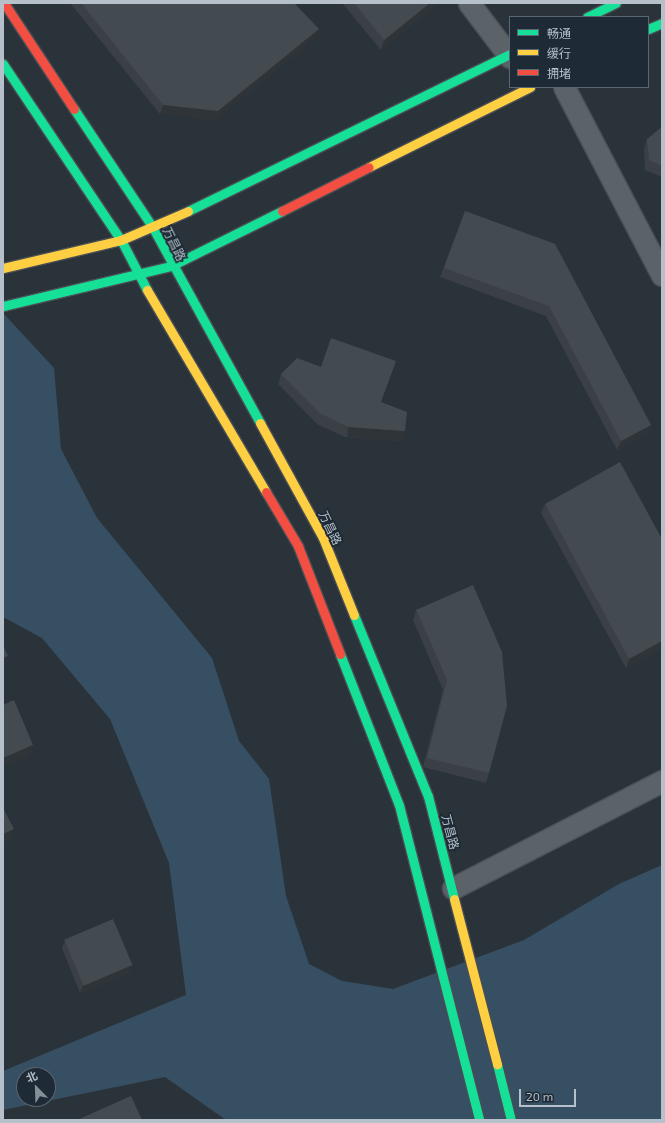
<!DOCTYPE html>
<html>
<head>
<meta charset="utf-8">
<style>
	body { margin:0 }
	#map { position:relative; width:665px; height:1123px; overflow:hidden; background:#2b333a; font-family:"Exo 2","Noto Sans SC",sans-serif }
	div>[style] { position:absolute }
	.water>* { inset:0; background:#374f63 }
	.roads { filter:drop-shadow(1px 0 #494f54) drop-shadow(-1px 0 #494f54) drop-shadow(0 1px #494f54) drop-shadow(0 -1px #494f54) }
	.street>* { height:21px; margin:-10.5px; padding:0 10.5px; transform-origin:10.5px; border-radius:10.5px; background:#5b6268 }
	.fast>* { height:9px; margin:-4.5px; padding:0 4.5px; transform-origin:4.5px; border-radius:4.5px; background:#16e098 }
	.slow>* { height:9px; margin:-4.5px; padding:0 4.5px; transform-origin:4.5px; border-radius:4.5px; background:#ffcf43 }
	.jam>* { height:9px; margin:-4.5px; padding:0 4.5px; transform-origin:4.5px; border-radius:4.5px; background:#f24e42 }
	.wall>* { inset:0; background:#3a4045 }
	.shaded-wall>* { inset:0; background:#2f3438; transform-origin:0 0 }
	.building>* { inset:0; background:#434a50; transform-origin:0 0 }
	span { translate:-50% -50%; white-space:nowrap; text-align:center; line-height:1.15; -webkit-text-stroke:3.5px #1e2a35; paint-order:stroke }
	.street-label { font-size:12px; color:#b5c0ca }
	.frame { position:absolute; inset:0; border:4px solid #b5c0ca; pointer-events:none }
	.legend { position:absolute; left:509px; top:16px; width:140px; height:72px; box-sizing:border-box; background:#1e2a35; border:1px solid #5a6671; margin:0; padding:5px 7px; list-style:none; font-size:12px; color:#b5c0ca }
	.legend li { display:flex; align-items:center; gap:8px; height:20px }
	.legend b { width:20px; border:1px solid #5a6671 }
	.north { position:absolute; left:16px; top:1067px; width:40px; height:40px; box-sizing:border-box; background:#1e2a35; border:1px solid #5a6671; border-radius:50%; rotate:337deg; font-size:11px; font-weight:700; line-height:16px; text-align:center; color:#b5c0ca }
	.north::after { content:''; display:block; margin:auto; width:14px; height:18px; background:#858f98; clip-path:polygon(50% 0,100% 100%,50% 72%,0 100%) }
	.scale { position:absolute; left:519px; top:1089px; width:57px; height:18px; box-sizing:border-box; border:2px solid #b5c0ca; border-top:0; padding-left:5px; font-size:12px; line-height:14px; white-space:nowrap; color:#b5c0ca; -webkit-text-stroke:3px #1e2a35; paint-order:stroke }
</style>
</head>
<body>
<div id="map">
	<div class="water">
		<i style="clip-path:polygon(evenodd,3px 313px,54px 368px,61px 449px,97px 518px,212px 658px,239px 741px,269px 779px,286px 896px,309px 964px,342px 981px,393px 989px,524px 940px,619px 884px,662px 865px,662px 1120px,226px 1120px,165px 1077px,3px 1110px,3px 1071px,186px 995px,169px 863px,110px 719px,42px 638px,3px 617px,3px 313px,24px 1075px,48px 1075px,48px 1099px,24px 1099px,24px 1075px)"></i>
	</div>
	<div class="roads">
		<div class="street">
			<i style="left:469px;top:3px;width:68px;rotate:52.8deg"></i>
			<i style="left:564px;top:87px;width:212px;rotate:62.5deg"></i>
			<i style="left:453px;top:888px;width:235px;rotate:-27.1deg"></i>
		</div>
		<div class="fast">
			<i style="left:587px;top:17px;width:32px;rotate:-26deg"></i>
			<i style="left:648px;top:29px;width:15px;rotate:-23deg"></i>
			<i style="left:3px;top:64px;width:212px;rotate:56.2deg"></i>
			<i style="left:121px;top:240px;width:56px;rotate:62.5deg"></i>
			<i style="left:74px;top:109px;width:143px;rotate:56.4deg"></i>
			<i style="left:153px;top:228px;width:222px;rotate:61.2deg"></i>
			<i style="left:188px;top:211px;width:358px;rotate:-26deg"></i>
			<i style="left:3px;top:306px;width:173px;rotate:-13.4deg"></i>
			<i style="left:171px;top:266px;width:124px;rotate:-26.4deg"></i>
			<i style="left:354px;top:615px;width:196px;rotate:67.8deg"></i>
			<i style="left:428px;top:796px;width:106px;rotate:75.8deg"></i>
			<i style="left:340px;top:654px;width:162px;rotate:68.7deg"></i>
			<i style="left:399px;top:805px;width:325px;rotate:75.7deg"></i>
			<i style="left:497px;top:1064px;width:58px;rotate:76deg"></i>
		</div>
		<div class="slow">
			<i style="left:369px;top:167px;width:180px;rotate:-26.4deg"></i>
			<i style="left:3px;top:268px;width:121px;rotate:-13.3deg"></i>
			<i style="left:121px;top:240px;width:73px;rotate:-23.4deg"></i>
			<i style="left:147px;top:290px;width:234px;rotate:59.5deg"></i>
			<i style="left:260px;top:423px;width:131px;rotate:61.3deg"></i>
			<i style="left:323px;top:538px;width:83px;rotate:68.1deg"></i>
			<i style="left:454px;top:899px;width:171px;rotate:75.4deg"></i>
		</div>
		<div class="jam">
			<i style="left:4px;top:3px;width:127px;rotate:56.6deg"></i>
			<i style="left:282px;top:211px;width:97px;rotate:-26.8deg"></i>
			<i style="left:266px;top:492px;width:63px;rotate:59.3deg"></i>
			<i style="left:298px;top:546px;width:116px;rotate:68.7deg"></i>
		</div>
	</div>
	<div class="wall">
		<i style="clip-path:polygon(70px 3px,294px 3px,315px 38px,215px 120px,160px 114px)"></i>
		<i style="clip-path:polygon(342px 3px,439px 3px,381px 50px)"></i>
		<i style="clip-path:polygon(662px 127px,662px 177px,645px 170px,644px 149px,647px 139px)"></i>
		<i style="clip-path:polygon(465px 211px,555px 244px,651px 425px,647px 434px,617px 450px,546px 316px,440px 277px)"></i>
		<i style="clip-path:polygon(281px 374px,381px 402px,405px 431px,402px 441px,345px 437px,317px 424px,278px 384px)"></i>
		<i style="clip-path:polygon(545px 504px,662px 649px,626px 668px,541px 513px)"></i>
		<i style="clip-path:polygon(416px 610px,489px 773px,486px 783px,423px 767px,443px 690px,413px 620px)"></i>
		<i style="clip-path:polygon(65px 941px,131px 972px,80px 993px,62px 948px)"></i>
	</div>
	<div class="shaded-wall">
		<i style="clip-path:polygon(430px 3px,439px 3px,381px 50px,384px 40px)"></i>
		<i style="clip-path:polygon(319px 29px,315px 38px,215px 120px,160px 114px,163px 105px)"></i>
		<i style="clip-path:polygon(651px 425px,647px 434px,617px 450px,621px 441px)"></i>
		<i style="left:348px;top:427px;width:57px;height:10px;rotate:4deg"></i>
		<i style="clip-path:polygon(662px 641px,662px 649px,626px 668px,629px 659px)"></i>
		<i style="clip-path:polygon(8px 656px,4px 666px,3px 667px,3px 658px)"></i>
		<i style="clip-path:polygon(33px 745px,30px 755px,3px 767px,3px 758px)"></i>
		<i style="clip-path:polygon(14px 829px,11px 838px,3px 842px,3px 834px)"></i>
		<i style="clip-path:polygon(133px 965px,131px 972px,80px 993px,83px 985px)"></i>
	</div>
	<div class="building">
		<i style="clip-path:polygon(81px 3px,294px 3px,319px 29px,218px 111px,163px 105px)"></i>
		<i style="clip-path:polygon(354px 3px,430px 3px,384px 40px)"></i>
		<i style="clip-path:polygon(662px 127px,662px 166px,649px 160px,647px 139px)"></i>
		<i style="clip-path:polygon(465px 211px,555px 244px,651px 425px,621px 441px,549px 306px,444px 268px)"></i>
		<i style="clip-path:polygon(331px 338px,396px 361px,381px 402px,407px 412px,405px 431px,348px 427px,321px 414px,281px 374px,297px 358px,321px 367px)"></i>
		<i style="clip-path:polygon(620px 462px,662px 539px,662px 641px,629px 659px,545px 504px)"></i>
		<i style="clip-path:polygon(473px 585px,502px 652px,507px 706px,489px 773px,427px 758px,447px 680px,416px 610px)"></i>
		<i style="clip-path:polygon(3px 645px,8px 656px,3px 658px)"></i>
		<i style="clip-path:polygon(14px 700px,33px 745px,3px 758px,3px 705px)"></i>
		<i style="clip-path:polygon(3px 808px,14px 829px,3px 834px)"></i>
		<i style="left:113px;top:919px;width:50px;height:53px;rotate:67deg"></i>
		<i style="clip-path:polygon(131px 1096px,142px 1120px,77px 1120px)"></i>
	</div>
	<div class="street-label">
		<span style="left:174px;top:244px;rotate:64deg">万昌路</span>
		<span style="left:330px;top:528px;rotate:64deg">万昌路</span>
		<span style="left:450px;top:832px;rotate:75deg">万昌路</span>
	</div>
	<div class="frame"></div>
	<ul class="legend">
	<li><b style="height:5px;background:#16e098"></b>畅通</li>
	<li><b style="height:5px;background:#ffcf43"></b>缓行</li>
	<li><b style="height:5px;background:#f24e42"></b>拥堵</li>
	</ul>
	<div class="north">北</div>
	<div class="scale">20 m</div>
</div>
</body>
</html>
